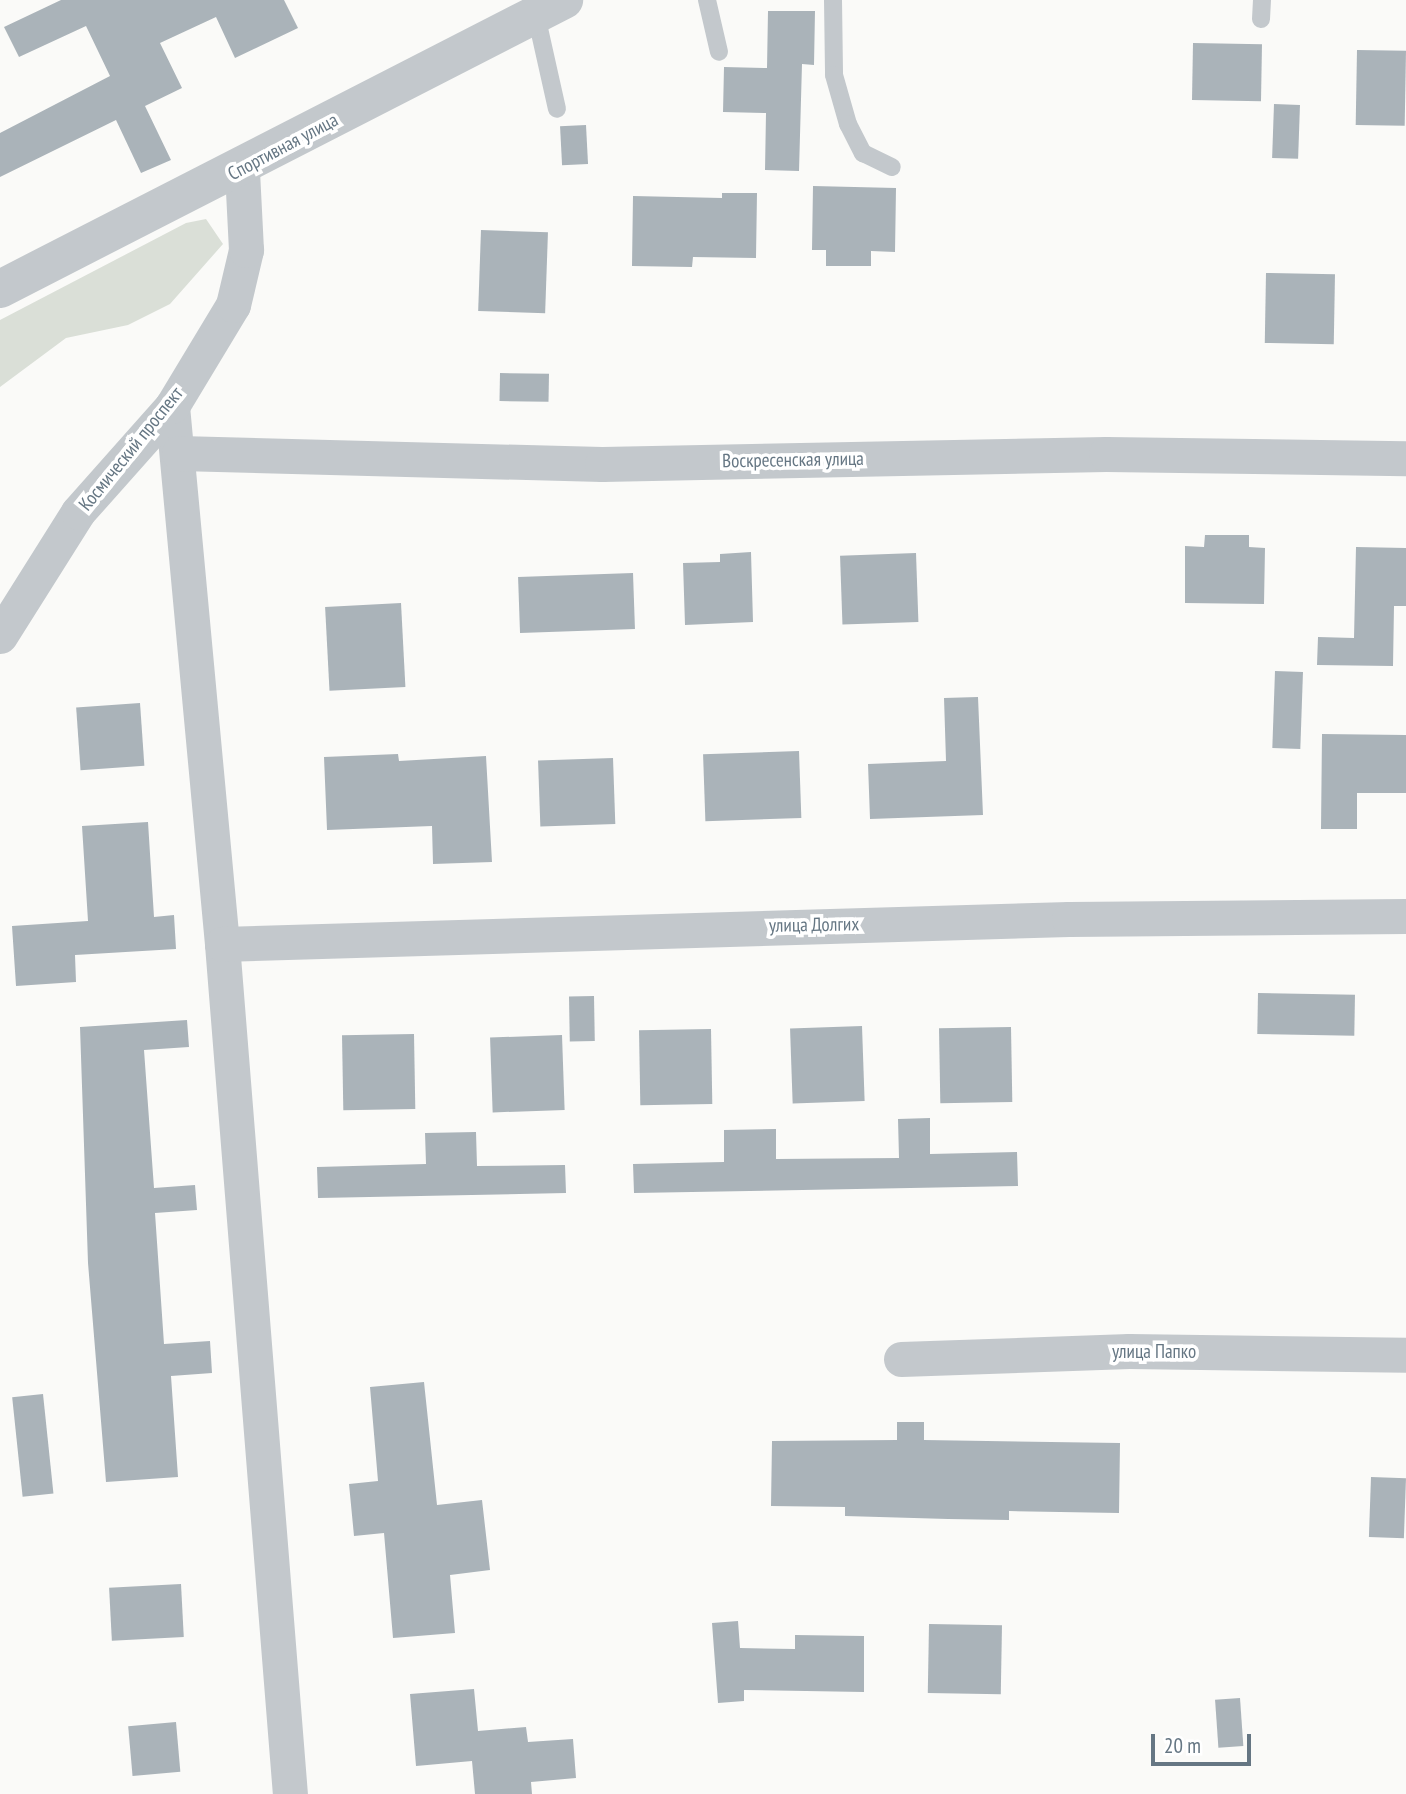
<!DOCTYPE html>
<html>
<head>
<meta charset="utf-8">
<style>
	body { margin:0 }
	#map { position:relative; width:1406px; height:1794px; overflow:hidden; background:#fafaf8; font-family:"PT Sans Narrow",sans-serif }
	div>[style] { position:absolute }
	.green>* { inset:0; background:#dadfd7 }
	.building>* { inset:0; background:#aab3b9; transform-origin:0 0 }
	.service>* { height:18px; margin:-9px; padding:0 9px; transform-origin:9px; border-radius:9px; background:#c3c8cc }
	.minor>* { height:35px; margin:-17.5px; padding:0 17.5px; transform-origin:17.5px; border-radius:17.5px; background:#c3c8cc }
	.tertiary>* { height:38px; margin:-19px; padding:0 19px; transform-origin:19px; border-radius:19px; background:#c3c8cc }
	span { translate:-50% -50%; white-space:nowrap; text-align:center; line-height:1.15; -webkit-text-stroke:7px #fff; paint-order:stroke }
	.street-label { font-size:19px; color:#657683 }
	.scale { position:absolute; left:1151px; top:1734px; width:100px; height:32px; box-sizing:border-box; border:4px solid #657683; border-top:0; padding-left:9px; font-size:21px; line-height:24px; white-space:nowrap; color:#657683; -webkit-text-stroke:5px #fff; paint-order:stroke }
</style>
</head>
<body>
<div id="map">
	<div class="green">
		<i style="clip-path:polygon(206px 219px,223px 244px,170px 304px,128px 325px,66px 338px,0 387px,0 320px,186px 223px)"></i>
	</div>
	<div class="building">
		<i style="clip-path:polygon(61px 0,284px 0,298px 28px,235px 58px,216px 17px,160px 43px,182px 88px,145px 106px,171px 160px,141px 173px,116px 120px,0 177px,0 133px,110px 76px,86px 26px,19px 57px,4px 27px)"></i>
		<i style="clip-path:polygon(768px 11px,815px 11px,814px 65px,802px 64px,799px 171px,765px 170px,766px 113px,723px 112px,724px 67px,767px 68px)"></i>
		<i style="left:1193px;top:43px;width:69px;height:57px;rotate:1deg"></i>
		<i style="left:1357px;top:50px;width:49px;height:75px;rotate:1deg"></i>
		<i style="left:1274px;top:104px;width:26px;height:54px;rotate:2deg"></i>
		<i style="left:586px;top:125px;width:39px;height:26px;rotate:87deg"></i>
		<i style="clip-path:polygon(813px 186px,896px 188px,895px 252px,871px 251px,871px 266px,826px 266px,826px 250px,812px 250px)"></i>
		<i style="clip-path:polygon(722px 193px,757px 193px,756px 258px,693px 257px,692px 267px,632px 266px,633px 196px,722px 198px)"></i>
		<i style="left:481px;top:230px;width:67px;height:81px;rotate:2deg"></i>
		<i style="left:1266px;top:273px;width:69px;height:70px;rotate:1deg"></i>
		<i style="left:500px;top:373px;width:49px;height:28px;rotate:1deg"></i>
		<i style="clip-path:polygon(1205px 535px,1249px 535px,1249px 547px,1265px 548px,1264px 604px,1185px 603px,1185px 546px,1204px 547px)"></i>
		<i style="clip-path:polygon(1356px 547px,1406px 548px,1406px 606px,1394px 606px,1393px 666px,1317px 665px,1318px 637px,1354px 638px)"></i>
		<i style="clip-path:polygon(751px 552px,753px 622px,685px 625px,683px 563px,720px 562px,720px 554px)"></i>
		<i style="left:916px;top:553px;width:69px;height:76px;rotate:88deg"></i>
		<i style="left:633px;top:573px;width:56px;height:115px;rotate:88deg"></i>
		<i style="left:401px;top:603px;width:84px;height:76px;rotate:87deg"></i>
		<i style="left:1275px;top:671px;width:28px;height:77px;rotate:2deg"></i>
		<i style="clip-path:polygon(978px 697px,983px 815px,870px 819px,868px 764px,946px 761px,944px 698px)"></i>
		<i style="left:140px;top:703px;width:63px;height:64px;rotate:86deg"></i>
		<i style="clip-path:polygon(1322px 734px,1406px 735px,1406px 793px,1357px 793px,1357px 829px,1321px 829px)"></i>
		<i style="left:799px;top:751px;width:67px;height:96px;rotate:88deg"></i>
		<i style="clip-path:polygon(398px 754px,399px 761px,486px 756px,492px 862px,433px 864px,432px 826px,327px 830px,324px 757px)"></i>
		<i style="left:613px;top:758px;width:66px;height:75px;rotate:88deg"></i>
		<i style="clip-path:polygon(148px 822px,154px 917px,174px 915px,176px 949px,75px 955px,76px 982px,16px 986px,12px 926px,88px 921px,82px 826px)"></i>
		<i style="left:1258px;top:993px;width:97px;height:41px;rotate:1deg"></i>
		<i style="left:594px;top:996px;width:45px;height:25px;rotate:89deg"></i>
		<i style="clip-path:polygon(187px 1020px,189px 1047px,144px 1050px,154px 1188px,195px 1185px,197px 1210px,155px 1213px,164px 1344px,210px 1341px,212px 1373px,171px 1376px,178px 1477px,106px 1482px,88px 1263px,80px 1027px)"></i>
		<i style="left:862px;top:1026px;width:75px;height:72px;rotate:88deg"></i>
		<i style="left:1011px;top:1027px;width:75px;height:72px;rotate:89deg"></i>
		<i style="left:711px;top:1029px;width:75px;height:72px;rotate:89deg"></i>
		<i style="left:414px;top:1034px;width:75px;height:72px;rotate:89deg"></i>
		<i style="left:562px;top:1035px;width:75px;height:72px;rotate:88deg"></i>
		<i style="clip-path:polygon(930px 1118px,930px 1154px,1017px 1152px,1018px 1186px,634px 1193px,633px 1164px,724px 1162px,724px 1130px,776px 1129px,776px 1159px,899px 1158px,898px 1119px)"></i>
		<i style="clip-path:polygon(476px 1132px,477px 1166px,565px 1165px,566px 1193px,318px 1198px,317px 1167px,426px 1164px,425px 1133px)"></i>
		<i style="clip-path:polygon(424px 1382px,437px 1505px,482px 1500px,490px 1570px,450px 1575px,455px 1633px,393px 1638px,384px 1533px,354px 1536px,349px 1484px,378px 1481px,370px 1387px)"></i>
		<i style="left:43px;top:1394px;width:100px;height:31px;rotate:84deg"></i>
		<i style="clip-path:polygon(897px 1422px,924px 1422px,924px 1440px,1120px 1443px,1119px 1513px,1009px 1511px,1009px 1520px,948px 1519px,845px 1516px,845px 1507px,771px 1506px,772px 1441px,897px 1440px)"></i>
		<i style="left:1371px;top:1477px;width:35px;height:60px;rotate:2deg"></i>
		<i style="left:181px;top:1584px;width:53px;height:72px;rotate:87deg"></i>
		<i style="clip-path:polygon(738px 1621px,740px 1648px,795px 1649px,795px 1635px,864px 1636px,864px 1692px,744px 1690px,744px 1701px,718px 1703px,712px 1623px)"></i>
		<i style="left:929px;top:1624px;width:73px;height:69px;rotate:1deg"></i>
		<i style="clip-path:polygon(474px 1689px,478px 1731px,526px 1727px,528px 1742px,573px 1739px,576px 1778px,531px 1782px,532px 1794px,475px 1794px,472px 1761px,416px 1766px,410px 1694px)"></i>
		<i style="left:1240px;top:1698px;width:48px;height:25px;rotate:86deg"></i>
		<i style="left:176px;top:1722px;width:50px;height:48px;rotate:85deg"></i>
	</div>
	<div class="service">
		<i style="left:707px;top:0;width:53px;rotate:77deg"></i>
		<i style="left:833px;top:0;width:75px;rotate:89.2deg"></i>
		<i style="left:834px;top:75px;width:51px;rotate:74.1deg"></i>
		<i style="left:848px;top:124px;width:33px;rotate:63deg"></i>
		<i style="left:863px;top:153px;width:32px;rotate:26deg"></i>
		<i style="left:536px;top:15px;width:96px;rotate:77.4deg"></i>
		<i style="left:1261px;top:19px;width:19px;rotate:-87deg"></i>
	</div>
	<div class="minor">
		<i style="left:172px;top:406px;width:540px;rotate:84.69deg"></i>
		<i style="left:222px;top:944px;width:853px;rotate:85.43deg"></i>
		<i style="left:179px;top:453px;width:423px;rotate:1.5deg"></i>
		<i style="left:602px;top:464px;width:504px;rotate:-1.14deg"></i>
		<i style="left:1106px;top:454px;width:300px;rotate:0.8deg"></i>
		<i style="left:0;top:636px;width:146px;rotate:-57.8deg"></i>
		<i style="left:78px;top:512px;width:142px;rotate:-48.4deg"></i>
		<i style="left:172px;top:406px;width:118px;rotate:-58.9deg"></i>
		<i style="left:233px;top:305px;width:57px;rotate:-76.7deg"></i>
		<i style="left:246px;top:250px;width:80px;rotate:-92.9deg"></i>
		<i style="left:222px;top:944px;width:847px;rotate:-1.69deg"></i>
		<i style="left:1069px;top:919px;width:337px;rotate:-0.5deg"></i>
		<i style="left:901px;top:1359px;width:228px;rotate:-2deg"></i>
		<i style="left:1129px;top:1351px;width:277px;rotate:0.8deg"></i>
	</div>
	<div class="tertiary">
		<i style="left:0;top:289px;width:634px;rotate:-27.13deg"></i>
	</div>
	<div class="street-label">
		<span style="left:283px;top:147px;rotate:-28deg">Спортивная улица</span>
		<span style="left:131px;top:449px;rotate:-51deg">Космический проспект</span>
		<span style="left:793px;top:460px;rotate:-1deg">Воскресенская улица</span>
		<span style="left:814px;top:925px;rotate:-1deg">улица Долгих</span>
		<span style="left:1154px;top:1352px">улица Папко</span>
	</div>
	<div class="scale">20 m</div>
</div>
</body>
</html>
